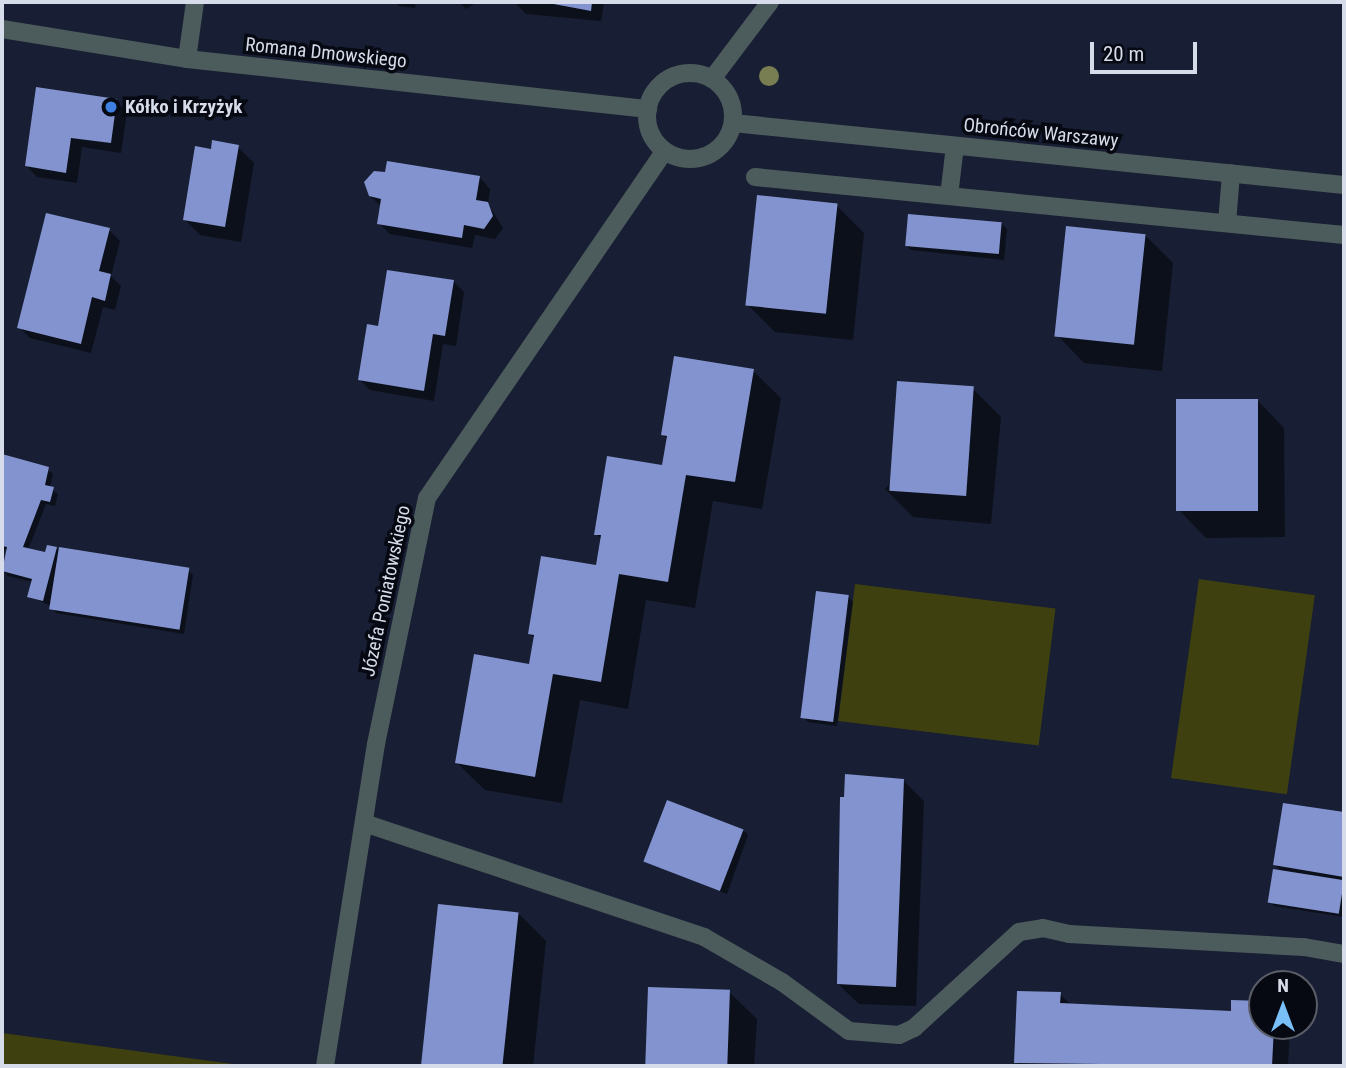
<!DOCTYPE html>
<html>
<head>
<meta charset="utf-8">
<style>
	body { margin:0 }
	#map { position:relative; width:1346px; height:1068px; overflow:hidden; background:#181e33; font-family:"Roboto Condensed",sans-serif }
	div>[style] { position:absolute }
	.green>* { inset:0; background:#3f400f; transform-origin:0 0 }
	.shadow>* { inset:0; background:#0007 }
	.building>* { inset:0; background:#8293cf; transform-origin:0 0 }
	.service>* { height:18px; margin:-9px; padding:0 9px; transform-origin:9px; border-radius:9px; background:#4c5b5b }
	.minor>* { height:18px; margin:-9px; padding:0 9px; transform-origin:9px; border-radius:9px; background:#4c5b5b }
	.tertiary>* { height:18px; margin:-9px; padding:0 9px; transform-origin:9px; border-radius:9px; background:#4c5b5b }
	.tertiary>.ring { margin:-9px; padding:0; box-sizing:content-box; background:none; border:18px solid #4c5b5b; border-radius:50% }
	.trees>* { width:20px; height:20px; margin:-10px; border-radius:50%; background:#797e52 }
	.dots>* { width:19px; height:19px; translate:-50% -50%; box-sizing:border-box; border:4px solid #060912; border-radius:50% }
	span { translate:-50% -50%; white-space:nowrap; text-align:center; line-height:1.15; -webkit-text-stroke:7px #060912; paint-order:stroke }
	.street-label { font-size:19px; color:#d7dcea }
	.poi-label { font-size:19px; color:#d7dcea; font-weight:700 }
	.left { translate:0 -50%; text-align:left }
	.frame { position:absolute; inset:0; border:4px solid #d7dcea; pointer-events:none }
	.north { position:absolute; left:1248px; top:970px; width:70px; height:70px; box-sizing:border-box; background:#060912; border:2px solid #5a5d68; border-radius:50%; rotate:0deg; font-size:19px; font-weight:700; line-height:28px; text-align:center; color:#d7dcea }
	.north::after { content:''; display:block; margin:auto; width:24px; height:32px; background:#79bff8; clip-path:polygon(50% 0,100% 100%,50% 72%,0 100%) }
	.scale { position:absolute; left:1090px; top:42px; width:107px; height:32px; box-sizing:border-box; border:4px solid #d7dcea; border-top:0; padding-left:9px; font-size:21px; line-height:24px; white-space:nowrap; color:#d7dcea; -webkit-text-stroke:5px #060912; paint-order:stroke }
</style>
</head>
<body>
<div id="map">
	<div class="green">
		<i style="left:1199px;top:579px;width:117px;height:201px;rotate:8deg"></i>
		<i style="left:855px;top:584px;width:202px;height:138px;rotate:7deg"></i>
		<i style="clip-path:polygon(2px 1033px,248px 1066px,2px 1066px)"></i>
	</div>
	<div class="shadow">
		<i style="clip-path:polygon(395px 2px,416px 2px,415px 8px,399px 6px)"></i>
		<i style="clip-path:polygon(459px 2px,477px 2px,466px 9px)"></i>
		<i style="clip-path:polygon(514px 2px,604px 2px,601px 21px,526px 14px)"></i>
		<i style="clip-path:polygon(116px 101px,127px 112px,121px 153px,82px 147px,77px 183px,37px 177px,27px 166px)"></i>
		<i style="clip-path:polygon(238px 147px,254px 163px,241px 242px,200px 235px,184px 219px,212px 151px)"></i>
		<i style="clip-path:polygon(480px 178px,490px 189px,488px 204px,503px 228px,495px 239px,475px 235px,472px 248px,390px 234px,379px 223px,381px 206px,370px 196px)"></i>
		<i style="clip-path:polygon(836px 205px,864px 233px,853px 340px,775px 332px,748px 305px)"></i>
		<i style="clip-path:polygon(1002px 224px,1007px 229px,1004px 260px,911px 250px,906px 245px)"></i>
		<i style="clip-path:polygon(109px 230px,120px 241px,111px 276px,121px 286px,115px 310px,103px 307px,91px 353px,30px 338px,19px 327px)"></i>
		<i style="clip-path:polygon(1145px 235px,1173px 263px,1162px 371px,1084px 363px,1057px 335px)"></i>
		<i style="clip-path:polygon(453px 281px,464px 292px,456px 346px,443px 344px,434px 401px,370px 390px,360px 380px,379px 328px)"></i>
		<i style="clip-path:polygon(753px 371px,781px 398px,762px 509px,713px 501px,695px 608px,646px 600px,628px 709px,580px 700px,562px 803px,485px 790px,457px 763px,530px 666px,535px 639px,530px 634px,598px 567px,602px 540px,596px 534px,664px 467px,668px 440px,663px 434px)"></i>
		<i style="clip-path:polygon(973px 389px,1001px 417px,991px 524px,913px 517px,885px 489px)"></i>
		<i style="clip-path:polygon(1257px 400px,1284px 428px,1285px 537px,1206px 538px,1179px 510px)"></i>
		<i style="clip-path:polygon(2px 456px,53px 473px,50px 488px,58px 494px,55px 506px,46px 504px,28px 550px,46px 554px,56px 549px,188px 570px,193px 575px,184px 634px,56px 613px,51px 606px,29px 596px,33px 582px,8px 576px,3px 571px,8px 550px,2px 549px)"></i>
		<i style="clip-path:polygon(848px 597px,853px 602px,837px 726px,808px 722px,803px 717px)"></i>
		<i style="clip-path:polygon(903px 780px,924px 801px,916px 1006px,859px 1004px,838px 984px)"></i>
		<i style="clip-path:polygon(1284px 805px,1344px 814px,1344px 917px,1274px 906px,1269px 901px,1283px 872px,1275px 865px)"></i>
		<i style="clip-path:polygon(743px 830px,748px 835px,727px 894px,646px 861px)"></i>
		<i style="clip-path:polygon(440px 906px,518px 913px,546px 941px,533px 1066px,424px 1066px)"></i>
		<i style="clip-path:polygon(649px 988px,729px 992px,757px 1019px,754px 1066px,646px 1066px)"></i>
		<i style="clip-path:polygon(1060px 994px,1071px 1005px,1233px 1013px,1262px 1003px,1262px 1026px,1290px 1026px,1288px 1066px,1020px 1066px,1016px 1062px)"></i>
	</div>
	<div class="building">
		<i style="clip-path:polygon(543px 2px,592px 2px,591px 11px)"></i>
		<i style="clip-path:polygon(36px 87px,117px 99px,111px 143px,71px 138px,66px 173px,25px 166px)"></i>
		<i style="clip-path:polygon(212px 140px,239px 145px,225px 227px,183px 220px,195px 146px,211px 149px)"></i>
		<i style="clip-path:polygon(387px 161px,480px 176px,476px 200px,488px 202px,493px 216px,484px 229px,464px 225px,462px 238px,377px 224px,381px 199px,369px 196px,364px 182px,374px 171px,385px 172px)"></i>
		<i style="left:757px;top:195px;width:81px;height:111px;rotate:6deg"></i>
		<i style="clip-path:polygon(46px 213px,110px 228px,99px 271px,111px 274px,105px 301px,92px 297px,81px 344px,17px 328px)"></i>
		<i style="left:908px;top:214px;width:94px;height:32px;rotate:5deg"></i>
		<i style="left:1066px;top:226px;width:80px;height:111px;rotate:6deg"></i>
		<i style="clip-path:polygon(387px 270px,454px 280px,445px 336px,433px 334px,424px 391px,358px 380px,367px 324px,378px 326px)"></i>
		<i style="clip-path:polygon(674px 356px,754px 369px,735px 482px,686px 475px,668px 582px,619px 574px,601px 682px,553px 674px,535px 777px,455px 763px,474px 654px,529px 664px,534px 635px,528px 634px,541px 556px,596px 565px,601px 535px,594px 535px,607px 456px,662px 465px,667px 436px,661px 435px)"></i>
		<i style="left:897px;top:381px;width:77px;height:110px;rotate:4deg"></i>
		<i style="left:1258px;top:399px;width:112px;height:82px;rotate:90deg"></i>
		<i style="clip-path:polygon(2px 454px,49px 467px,45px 485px,54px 487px,50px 502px,41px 500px,23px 547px,45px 552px,47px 545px,57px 547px,43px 601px,27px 597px,32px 579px,2px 571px,7px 547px,2px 546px)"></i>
		<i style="left:59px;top:547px;width:132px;height:63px;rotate:9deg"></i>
		<i style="left:816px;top:591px;width:33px;height:128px;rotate:7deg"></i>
		<i style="clip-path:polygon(845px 774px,904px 779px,896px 987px,837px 984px,840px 797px,844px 797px)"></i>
		<i style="left:667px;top:800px;width:82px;height:66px;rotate:21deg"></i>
		<i style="clip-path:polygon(1283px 803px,1344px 812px,1344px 877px,1273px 865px)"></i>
		<i style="left:1273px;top:869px;width:72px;height:34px;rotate:9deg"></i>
		<i style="left:438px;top:904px;width:81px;height:163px;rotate:6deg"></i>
		<i style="left:648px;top:987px;width:82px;height:79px;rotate:2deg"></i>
		<i style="clip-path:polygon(1017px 991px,1061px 992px,1060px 1003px,1231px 1011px,1231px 1000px,1262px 1001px,1262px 1026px,1274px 1026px,1272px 1066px,1014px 1063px)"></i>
	</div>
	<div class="service">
		<i style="left:755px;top:177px;width:592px;rotate:5.62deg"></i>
		<i style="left:949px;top:196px;width:50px;rotate:-83.2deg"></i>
		<i style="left:1227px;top:223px;width:50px;rotate:-85.4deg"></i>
		<i style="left:364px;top:823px;width:359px;rotate:18.5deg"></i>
		<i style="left:704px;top:937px;width:90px;rotate:30deg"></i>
		<i style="left:782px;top:982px;width:83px;rotate:36.2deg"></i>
		<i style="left:849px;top:1031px;width:50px;rotate:4.6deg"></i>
		<i style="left:899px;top:1035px;width:17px;rotate:-25deg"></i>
		<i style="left:914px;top:1028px;width:142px;rotate:-42.4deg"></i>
		<i style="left:1019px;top:932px;width:24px;rotate:-9deg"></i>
		<i style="left:1043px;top:928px;width:27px;rotate:13deg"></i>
		<i style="left:1069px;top:934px;width:235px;rotate:3.2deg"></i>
		<i style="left:1304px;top:947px;width:41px;rotate:9.9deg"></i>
	</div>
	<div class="minor">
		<i style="left:2px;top:29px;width:187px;rotate:9.2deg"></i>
		<i style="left:187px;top:59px;width:464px;rotate:6.2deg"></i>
		<i style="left:187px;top:59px;width:58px;rotate:-82deg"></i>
		<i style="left:733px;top:123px;width:614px;rotate:5.79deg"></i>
	</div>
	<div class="tertiary">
		<i class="ring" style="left:647px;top:73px;width:68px;height:68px"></i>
		<i style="left:712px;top:79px;width:96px;rotate:-53deg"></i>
		<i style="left:325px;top:1066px;width:326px;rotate:-81deg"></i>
		<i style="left:376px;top:744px;width:251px;rotate:-78.3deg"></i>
		<i style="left:427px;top:498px;width:421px;rotate:-55.6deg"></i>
	</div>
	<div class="trees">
		<i style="left:769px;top:76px"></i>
	</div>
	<div class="dots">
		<i style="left:111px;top:107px;background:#3f7fe0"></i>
	</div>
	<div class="street-label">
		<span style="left:326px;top:53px;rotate:6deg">Romana Dmowskiego</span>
		<span style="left:1041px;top:133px;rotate:6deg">Obrońców Warszawy</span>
		<span style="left:386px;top:591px;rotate:-78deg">Józefa Poniatowskiego</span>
	</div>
	<div class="poi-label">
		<span class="left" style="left:125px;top:107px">Kółko i Krzyżyk</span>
	</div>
	<div class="frame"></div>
	<div class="north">N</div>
	<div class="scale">20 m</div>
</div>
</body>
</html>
